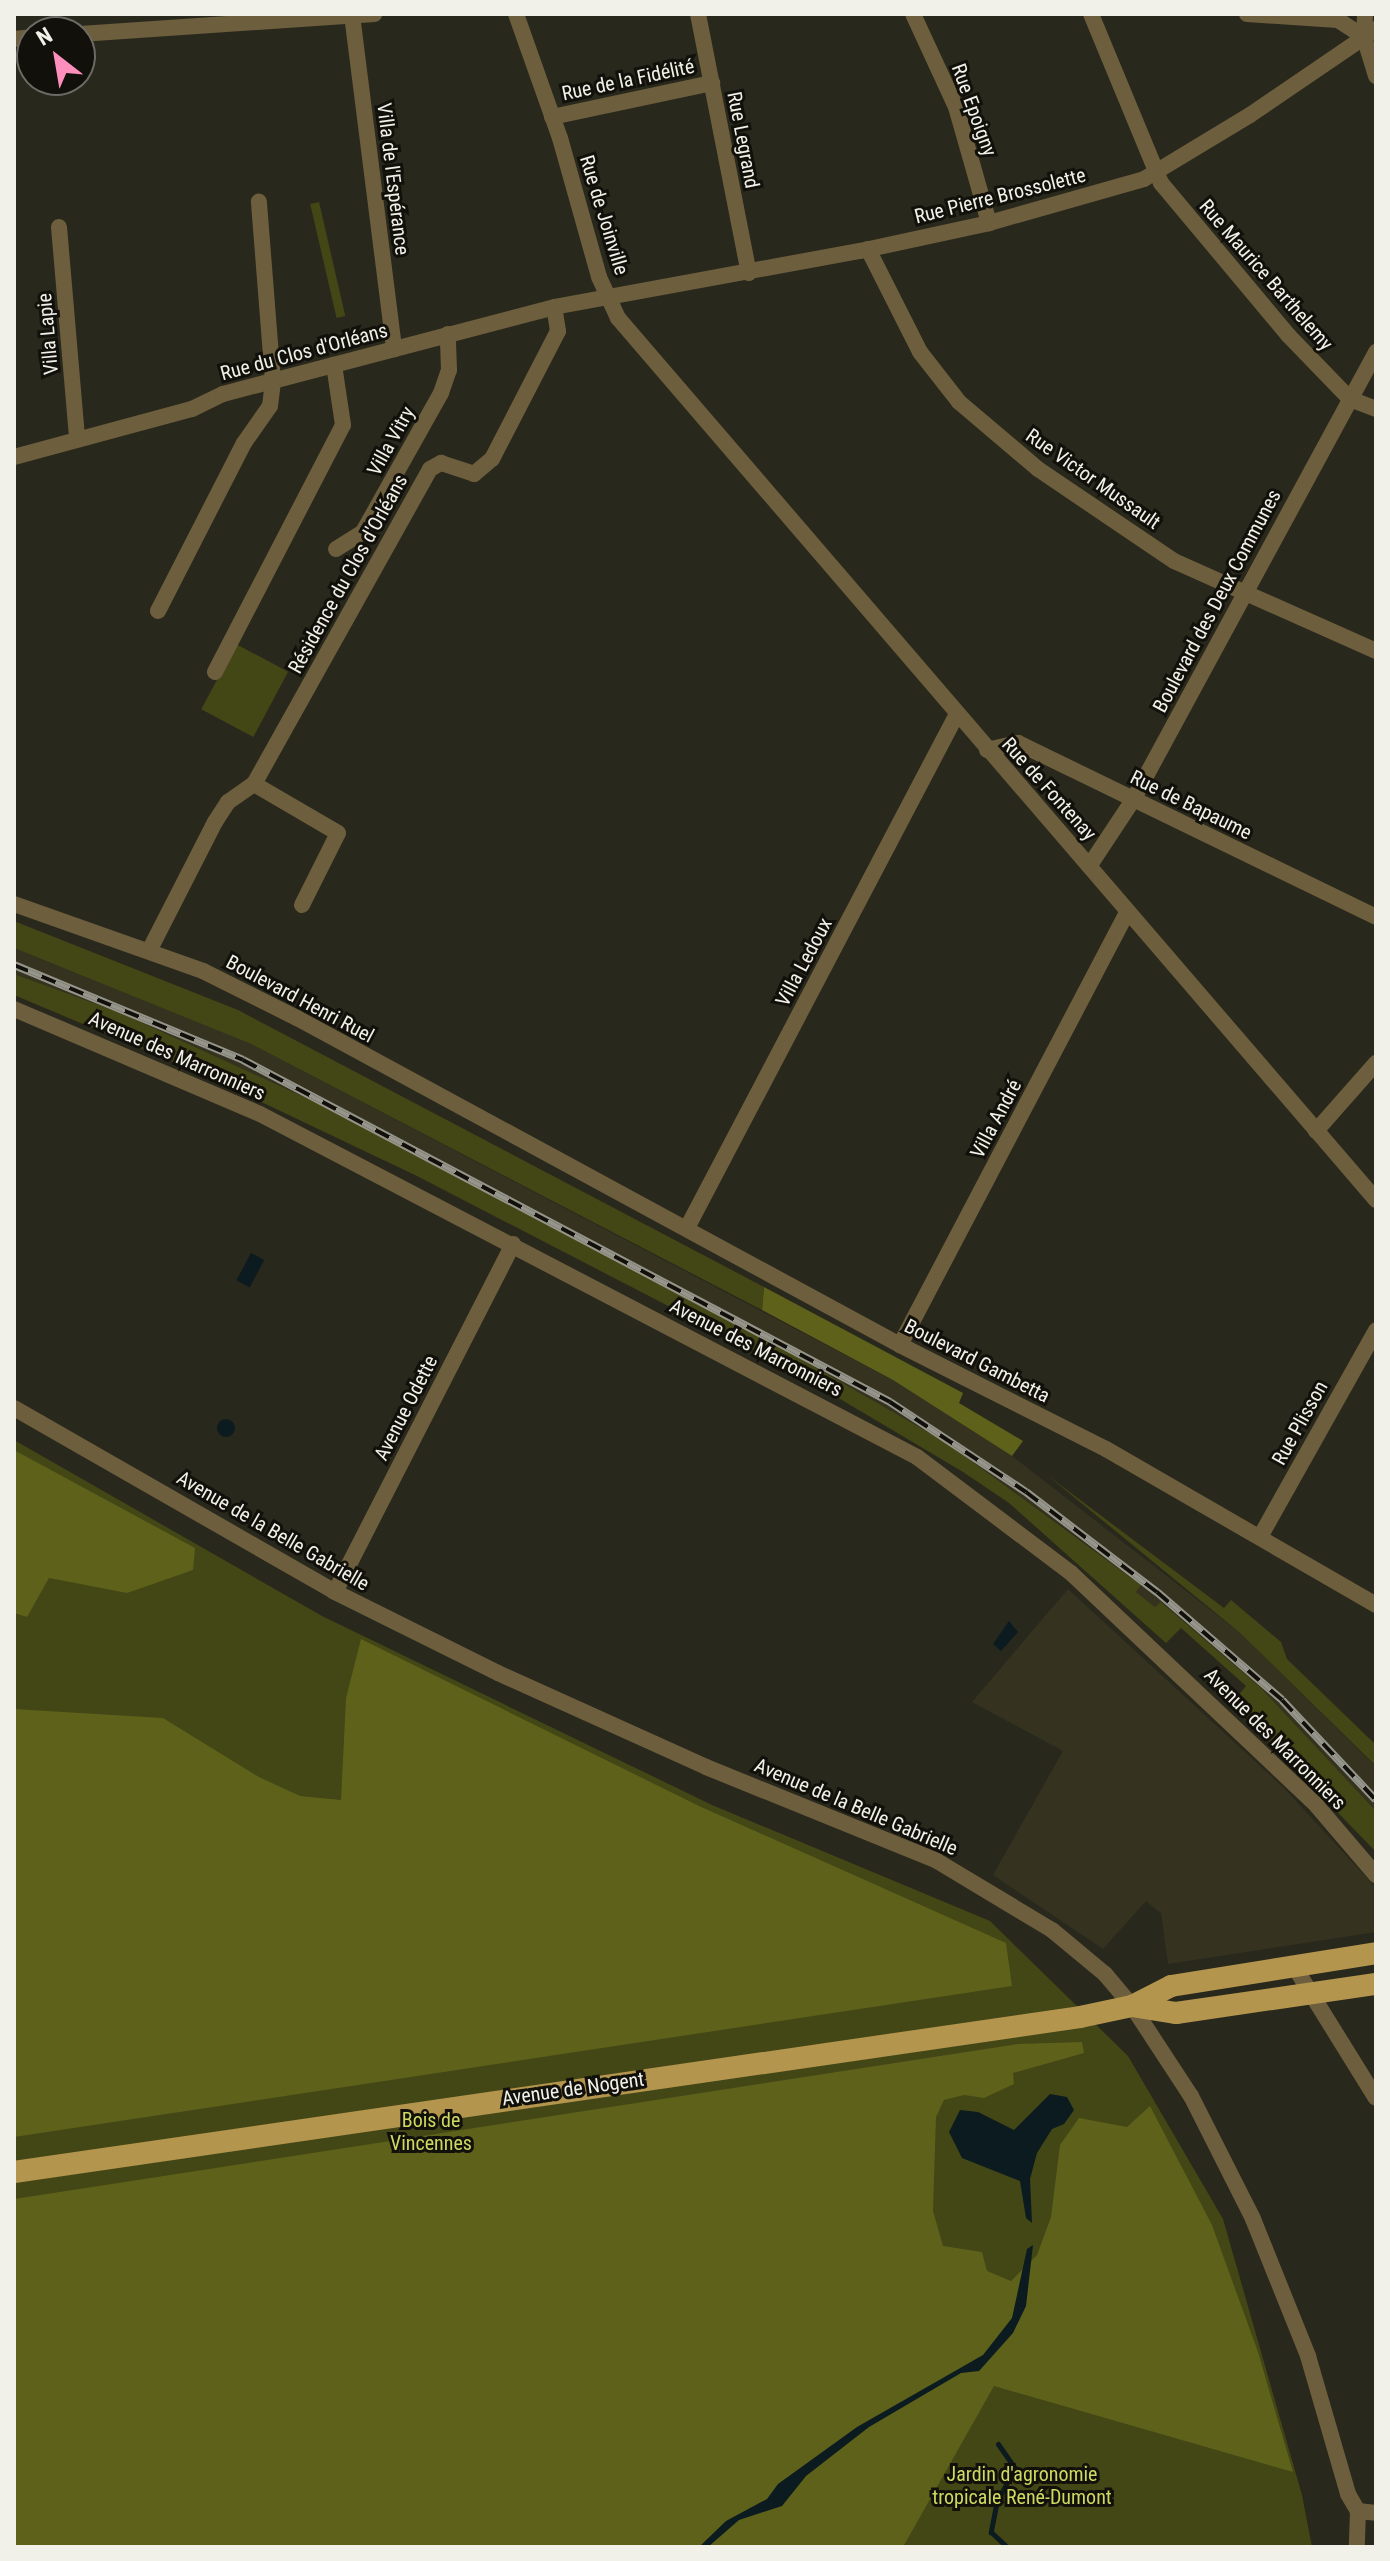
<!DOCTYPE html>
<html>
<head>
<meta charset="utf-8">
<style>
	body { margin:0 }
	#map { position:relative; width:1390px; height:2561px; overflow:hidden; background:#29281c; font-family:"Roboto Condensed",sans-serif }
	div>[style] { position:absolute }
	.built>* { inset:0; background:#353220 }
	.green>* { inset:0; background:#434615; transform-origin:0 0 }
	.forest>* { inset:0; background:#5d611a }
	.water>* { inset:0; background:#0b1b1f; transform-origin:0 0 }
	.round { border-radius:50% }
	.stream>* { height:5px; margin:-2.5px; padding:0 2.5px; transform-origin:2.5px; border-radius:2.5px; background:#0b1b1f }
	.minor>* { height:16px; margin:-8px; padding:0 8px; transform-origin:8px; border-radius:8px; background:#6d5e3d }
	.major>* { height:22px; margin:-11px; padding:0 11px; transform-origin:11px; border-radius:11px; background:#b3954d }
	.rail>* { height:8px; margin-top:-4px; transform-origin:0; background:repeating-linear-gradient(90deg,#11100b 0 15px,#96958b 0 30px); box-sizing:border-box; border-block:2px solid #96958b }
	span { translate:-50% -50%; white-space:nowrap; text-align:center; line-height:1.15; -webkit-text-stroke:6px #11100b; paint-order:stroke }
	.street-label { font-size:20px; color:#f2f1e9 }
	.park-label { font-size:20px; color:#d0d95f }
	.frame { position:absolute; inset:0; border:16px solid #f2f1e9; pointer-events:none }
	.north { position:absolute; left:16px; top:16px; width:80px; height:80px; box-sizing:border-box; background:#11100b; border:2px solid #6b6a64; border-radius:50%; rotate:329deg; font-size:22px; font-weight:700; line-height:32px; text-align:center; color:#f2f1e9 }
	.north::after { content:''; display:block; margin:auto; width:28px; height:36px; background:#fe8ebb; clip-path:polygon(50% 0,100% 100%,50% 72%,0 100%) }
</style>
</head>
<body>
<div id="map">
	<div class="built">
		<i style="clip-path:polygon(14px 948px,251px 1044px,893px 1380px,1012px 1456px,1239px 1632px,1376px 1767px,1376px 1811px,1260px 1687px,1162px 1602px,1156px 1608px,1136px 1592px,1141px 1584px,947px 1443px,724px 1315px,317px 1103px,121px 1013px,14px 974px)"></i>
		<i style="clip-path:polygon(1068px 1589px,1285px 1789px,1376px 1888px,1376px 1932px,1168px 1964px,1161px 1913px,1146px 1901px,1103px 1949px,993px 1875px,1063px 1751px,972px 1702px)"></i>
	</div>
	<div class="green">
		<i style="left:319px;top:202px;width:117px;height:9px;rotate:77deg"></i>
		<i style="left:236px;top:644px;width:59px;height:74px;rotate:28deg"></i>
		<i style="clip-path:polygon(14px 921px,238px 1010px,764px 1287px,762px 1310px,251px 1044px,14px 948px)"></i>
		<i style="clip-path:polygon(14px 974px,121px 1013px,317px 1103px,724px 1315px,947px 1443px,1141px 1585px,1136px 1592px,1155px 1607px,1161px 1602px,1260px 1687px,1376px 1811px,1376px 1852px,1232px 1703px,1246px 1686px,1181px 1628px,1166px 1643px,1009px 1503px,963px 1472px,788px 1368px,417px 1176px,209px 1077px,14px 995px)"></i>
		<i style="clip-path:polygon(14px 1440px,322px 1616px,712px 1805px,990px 1921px,1128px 2056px,1223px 2219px,1302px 2495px,1312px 2547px,14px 2547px)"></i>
		<i style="clip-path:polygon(1047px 1475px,1224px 1608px,1231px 1600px,1281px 1642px,1287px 1659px,1376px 1745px,1376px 1766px,1239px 1632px)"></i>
	</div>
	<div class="forest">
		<i style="clip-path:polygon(764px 1287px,963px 1393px,959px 1403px,1023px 1441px,1012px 1456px,893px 1380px,762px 1310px)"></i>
		<i style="clip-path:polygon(14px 1450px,195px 1548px,193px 1570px,127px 1593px,49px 1578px,27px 1617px,14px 1613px)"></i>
		<i style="clip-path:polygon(361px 1639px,699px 1806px,1006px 1943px,1012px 1986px,14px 2137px,14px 1709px,163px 1718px,259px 1777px,300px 1796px,341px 1800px,346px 1698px)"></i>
		<i style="clip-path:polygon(1082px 2042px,1084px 2053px,1013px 2073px,1014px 2084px,984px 2098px,964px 2095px,944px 2100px,936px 2117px,933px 2211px,943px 2246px,982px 2252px,987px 2271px,1011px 2281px,1037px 2255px,1051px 2217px,1060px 2145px,1079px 2118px,1127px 2127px,1150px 2106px,1212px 2225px,1258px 2352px,1293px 2472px,994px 2386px,903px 2547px,14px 2547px,14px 2199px,1018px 2044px)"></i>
	</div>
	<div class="water">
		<i style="left:251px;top:1253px;width:15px;height:31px;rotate:28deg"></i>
		<i class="round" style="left:217px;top:1419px;width:18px;height:18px"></i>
		<i style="clip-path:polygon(1009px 1621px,1018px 1632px,1001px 1651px,993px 1644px)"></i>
		<i style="clip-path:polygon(1050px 2094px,1067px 2097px,1074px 2110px,1064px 2124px,1052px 2129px,1037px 2153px,1030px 2179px,1032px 2223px,1026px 2218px,1020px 2181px,962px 2158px,949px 2132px,960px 2110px,978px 2112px,1014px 2130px)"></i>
		<i style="clip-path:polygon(1033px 2245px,1026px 2306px,1013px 2333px,979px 2371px,961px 2373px,869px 2427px,806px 2476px,782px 2506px,739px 2520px,708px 2547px,699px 2547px,726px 2521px,767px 2499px,778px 2484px,857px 2427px,983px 2355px,1012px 2318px,1027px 2249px)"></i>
	</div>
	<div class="stream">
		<i style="left:998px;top:2444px;width:29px;rotate:55deg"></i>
		<i style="left:1015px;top:2468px;width:37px;rotate:119deg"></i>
		<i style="left:997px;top:2500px;width:33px;rotate:101deg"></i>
		<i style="left:991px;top:2532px;width:22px;rotate:43deg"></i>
	</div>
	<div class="minor">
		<i style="left:516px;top:14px;width:132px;rotate:70.5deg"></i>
		<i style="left:560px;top:138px;width:144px;rotate:74.3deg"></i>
		<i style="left:599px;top:277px;width:45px;rotate:65.1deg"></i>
		<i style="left:618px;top:318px;width:1163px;rotate:49.32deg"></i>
		<i style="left:698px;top:14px;width:264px;rotate:78.9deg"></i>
		<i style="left:913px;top:14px;width:102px;rotate:65.2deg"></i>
		<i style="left:956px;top:107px;width:121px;rotate:74.1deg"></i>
		<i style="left:1091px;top:14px;width:183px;rotate:67.5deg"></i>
		<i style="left:1161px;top:183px;width:198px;rotate:50.1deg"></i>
		<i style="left:1288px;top:335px;width:89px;rotate:45.9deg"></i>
		<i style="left:1350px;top:399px;width:28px;rotate:21deg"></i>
		<i style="left:1247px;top:14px;width:91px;rotate:3.8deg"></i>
		<i style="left:1338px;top:20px;width:31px;rotate:33deg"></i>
		<i style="left:1365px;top:14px;width:23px;rotate:92deg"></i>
		<i style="left:1364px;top:37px;width:41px;rotate:72.9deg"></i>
		<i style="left:352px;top:15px;width:337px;rotate:82.8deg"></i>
		<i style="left:80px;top:34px;width:295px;rotate:-3.9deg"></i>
		<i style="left:14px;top:39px;width:18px;rotate:-6deg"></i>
		<i style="left:552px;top:117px;width:164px;rotate:-12deg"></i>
		<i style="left:59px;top:227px;width:212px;rotate:85.1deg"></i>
		<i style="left:868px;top:249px;width:115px;rotate:63.2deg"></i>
		<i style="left:920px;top:352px;width:63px;rotate:52deg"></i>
		<i style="left:959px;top:402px;width:104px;rotate:40.3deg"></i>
		<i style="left:1038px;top:469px;width:164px;rotate:34.1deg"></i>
		<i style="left:1174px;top:561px;width:221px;rotate:24deg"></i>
		<i style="left:14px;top:457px;width:184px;rotate:-15.1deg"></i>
		<i style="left:192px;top:409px;width:34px;rotate:-26deg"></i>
		<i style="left:223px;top:394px;width:342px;rotate:-14.7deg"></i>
		<i style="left:554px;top:307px;width:311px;rotate:-10.4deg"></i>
		<i style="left:860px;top:251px;width:132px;rotate:-12.2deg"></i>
		<i style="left:989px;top:223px;width:161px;rotate:-15.8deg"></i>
		<i style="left:1144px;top:179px;width:124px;rotate:-31.1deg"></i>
		<i style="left:1250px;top:115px;width:153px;rotate:-34.3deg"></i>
		<i style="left:336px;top:549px;width:32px;rotate:-32deg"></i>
		<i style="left:363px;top:532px;width:159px;rotate:-60.7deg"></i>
		<i style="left:441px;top:393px;width:24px;rotate:-71deg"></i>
		<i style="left:449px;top:370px;width:36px;rotate:-92deg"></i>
		<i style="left:158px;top:611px;width:189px;rotate:-62.9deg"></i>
		<i style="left:244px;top:443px;width:45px;rotate:-54.9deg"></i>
		<i style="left:270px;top:406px;width:25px;rotate:-83deg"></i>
		<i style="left:273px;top:381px;width:180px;rotate:-94.5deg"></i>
		<i style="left:215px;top:672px;width:278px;rotate:-62.6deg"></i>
		<i style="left:343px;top:425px;width:61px;rotate:-98.5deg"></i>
		<i style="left:987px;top:750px;width:32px;rotate:-13deg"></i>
		<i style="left:1018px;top:743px;width:398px;rotate:25.9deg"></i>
		<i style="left:1090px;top:865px;width:78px;rotate:-56.5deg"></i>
		<i style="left:1133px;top:800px;width:510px;rotate:-61.52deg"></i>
		<i style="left:14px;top:904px;width:201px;rotate:19.5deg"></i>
		<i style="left:203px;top:971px;width:105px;rotate:26.6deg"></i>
		<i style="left:297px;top:1018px;width:686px;rotate:28.47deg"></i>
		<i style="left:900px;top:1345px;width:231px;rotate:26.8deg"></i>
		<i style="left:1106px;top:1449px;width:312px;rotate:30deg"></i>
		<i style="left:302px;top:905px;width:80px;rotate:-63.4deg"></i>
		<i style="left:338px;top:833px;width:97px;rotate:-149.7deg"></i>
		<i style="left:254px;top:784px;width:361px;rotate:-60.8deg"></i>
		<i style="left:430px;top:469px;width:13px;rotate:-29deg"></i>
		<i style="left:441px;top:463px;width:35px;rotate:18deg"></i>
		<i style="left:474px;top:474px;width:23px;rotate:-40deg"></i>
		<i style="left:492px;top:459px;width:144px;rotate:-62.7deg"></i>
		<i style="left:558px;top:331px;width:24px;rotate:-99deg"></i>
		<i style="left:149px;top:951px;width:145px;rotate:-62.9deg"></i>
		<i style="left:215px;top:822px;width:24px;rotate:-57deg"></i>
		<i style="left:228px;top:802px;width:32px;rotate:-35deg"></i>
		<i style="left:14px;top:1009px;width:267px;rotate:23.1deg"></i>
		<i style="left:260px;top:1114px;width:741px;rotate:27.57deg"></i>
		<i style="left:917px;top:1457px;width:193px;rotate:37deg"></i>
		<i style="left:1071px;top:1573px;width:339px;rotate:43.4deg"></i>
		<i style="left:1317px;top:1806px;width:91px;rotate:49.5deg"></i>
		<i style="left:1316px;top:1131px;width:91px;rotate:-48.6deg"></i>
		<i style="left:687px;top:1228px;width:581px;rotate:-62.29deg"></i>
		<i style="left:900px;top:1345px;width:489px;rotate:-62.3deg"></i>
		<i style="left:14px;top:1408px;width:368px;rotate:29.8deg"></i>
		<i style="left:333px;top:1591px;width:184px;rotate:26.4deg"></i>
		<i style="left:498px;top:1673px;width:228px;rotate:24.3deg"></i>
		<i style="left:706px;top:1767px;width:249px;rotate:22.1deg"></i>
		<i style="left:937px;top:1861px;width:134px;rotate:31deg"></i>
		<i style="left:1052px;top:1930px;width:69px;rotate:39.7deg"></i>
		<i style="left:1105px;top:1974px;width:42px;rotate:49.8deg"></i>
		<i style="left:1132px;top:2006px;width:108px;rotate:56.8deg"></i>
		<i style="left:1191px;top:2096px;width:138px;rotate:63.2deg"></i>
		<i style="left:1253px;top:2219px;width:148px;rotate:68.1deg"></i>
		<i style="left:1308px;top:2356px;width:144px;rotate:73.8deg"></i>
		<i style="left:1348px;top:2494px;width:20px;rotate:60deg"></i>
		<i style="left:1358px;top:2511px;width:36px;rotate:92deg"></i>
		<i style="left:1260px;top:1537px;width:237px;rotate:-60.7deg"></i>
		<i style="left:335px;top:1592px;width:391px;rotate:-62.9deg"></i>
		<i style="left:1294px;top:1966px;width:155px;rotate:58.2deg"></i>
		<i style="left:1358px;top:2511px;width:18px;rotate:6deg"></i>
	</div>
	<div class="major">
		<i style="left:1132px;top:2006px;width:45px;rotate:9deg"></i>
		<i style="left:1176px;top:2013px;width:202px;rotate:-8.3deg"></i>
		<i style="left:14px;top:2172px;width:1077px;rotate:-8.27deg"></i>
		<i style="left:1080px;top:2017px;width:53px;rotate:-11.9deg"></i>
		<i style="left:1132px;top:2006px;width:44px;rotate:-27.1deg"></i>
		<i style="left:1171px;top:1986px;width:208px;rotate:-9.1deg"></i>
	</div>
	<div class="rail">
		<i style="left:14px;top:965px;width:248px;rotate:22.5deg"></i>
		<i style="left:243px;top:1060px;width:732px;rotate:27.86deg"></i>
		<i style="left:890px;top:1402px;width:163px;rotate:33.5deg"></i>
		<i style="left:1026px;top:1492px;width:165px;rotate:37.4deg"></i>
		<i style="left:1157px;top:1592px;width:165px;rotate:40.8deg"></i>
		<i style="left:1282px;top:1700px;width:137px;rotate:46.8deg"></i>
	</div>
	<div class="street-label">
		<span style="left:628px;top:80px;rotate:-12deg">Rue de la Fidélité</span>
		<span style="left:974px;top:110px;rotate:70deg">Rue Epoigny</span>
		<span style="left:743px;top:140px;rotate:79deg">Rue Legrand</span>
		<span style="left:393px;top:179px;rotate:83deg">Villa de l'Espérance</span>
		<span style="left:1000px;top:196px;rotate:-14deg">Rue Pierre Brossolette</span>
		<span style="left:604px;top:215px;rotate:73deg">Rue de Joinville</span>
		<span style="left:1266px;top:275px;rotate:49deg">Rue Maurice Barthelemy</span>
		<span style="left:48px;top:334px;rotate:-95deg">Villa Lapie</span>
		<span style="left:304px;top:352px;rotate:-15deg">Rue du Clos d'Orléans</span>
		<span style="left:391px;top:441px;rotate:-61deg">Villa Vitry</span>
		<span style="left:1093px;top:479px;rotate:35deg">Rue Victor Mussault</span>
		<span style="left:348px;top:574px;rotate:-61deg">Résidence du Clos d'Orléans</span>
		<span style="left:1217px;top:601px;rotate:-62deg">Boulevard des Deux Communes</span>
		<span style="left:1049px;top:789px;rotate:48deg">Rue de Fontenay</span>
		<span style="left:1191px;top:805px;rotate:26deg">Rue de Bapaume</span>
		<span style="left:804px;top:962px;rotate:-62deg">Villa Ledoux</span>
		<span style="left:300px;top:999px;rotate:28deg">Boulevard Henri Ruel</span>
		<span style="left:177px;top:1056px;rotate:24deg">Avenue des Marronniers</span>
		<span style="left:996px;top:1119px;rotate:-62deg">Villa André</span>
		<span style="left:756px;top:1348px;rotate:27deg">Avenue des Marronniers</span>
		<span style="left:977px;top:1361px;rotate:27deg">Boulevard Gambetta</span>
		<span style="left:406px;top:1408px;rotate:-63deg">Avenue Odette</span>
		<span style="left:1300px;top:1423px;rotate:-61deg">Rue Plisson</span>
		<span style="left:273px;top:1531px;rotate:30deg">Avenue de la Belle Gabrielle</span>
		<span style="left:1275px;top:1739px;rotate:45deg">Avenue des Marronniers</span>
		<span style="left:856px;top:1807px;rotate:23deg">Avenue de la Belle Gabrielle</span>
		<span style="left:573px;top:2089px;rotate:-8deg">Avenue de Nogent</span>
	</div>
	<div class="park-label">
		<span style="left:431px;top:2132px">Bois de<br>Vincennes</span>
		<span style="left:1022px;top:2486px">Jardin d'agronomie<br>tropicale René-Dumont</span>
	</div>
	<div class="frame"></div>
	<div class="north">N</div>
</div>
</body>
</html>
